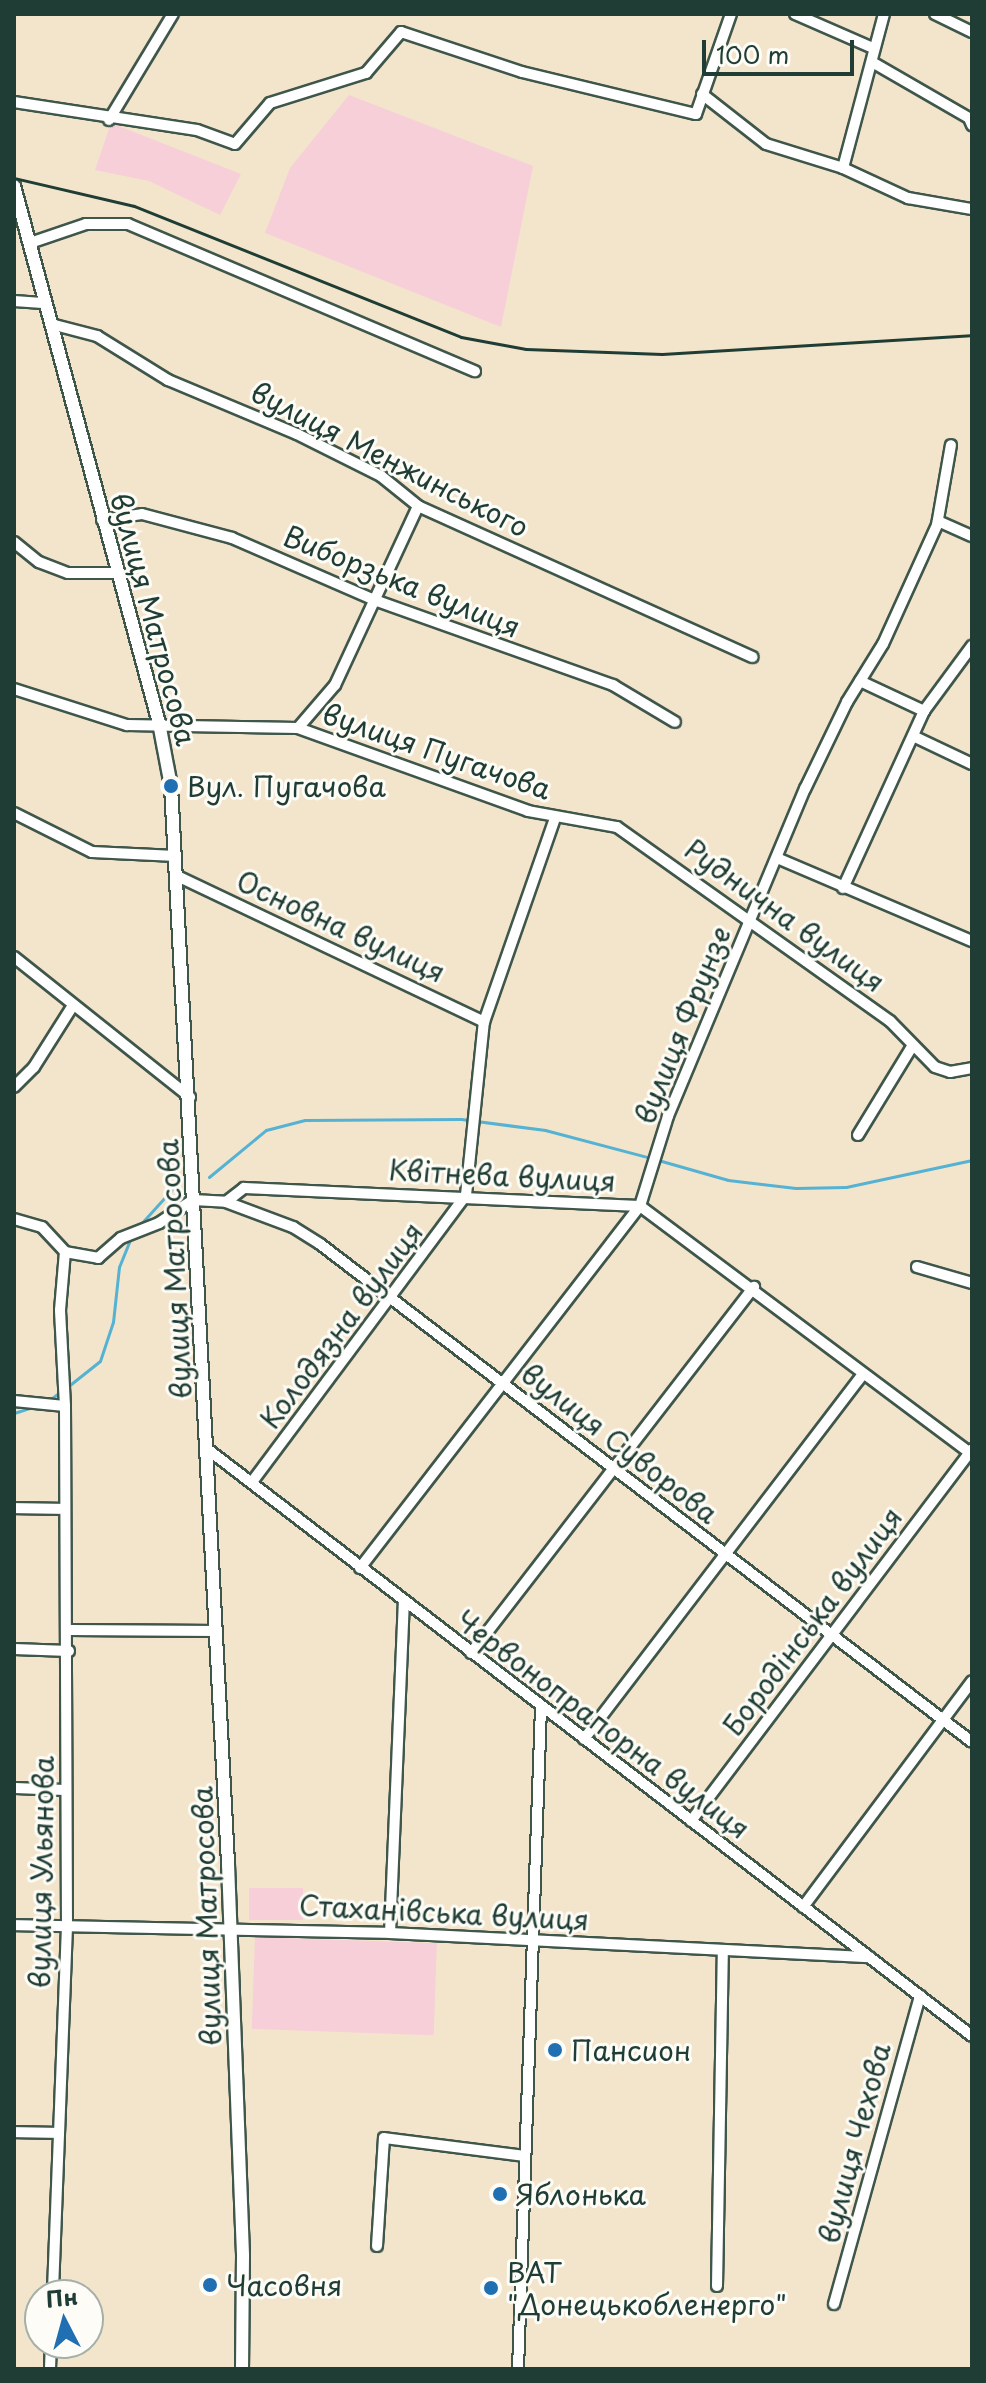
<!DOCTYPE html>
<html>
<head>
<meta charset="utf-8">
<style>
	body { margin:0 }
	#map { position:relative; width:986px; height:2383px; overflow:hidden; background:#f3e5cb; font-family:"Playpen Sans",sans-serif }
	div>[style] { position:absolute }
	.built>* { inset:0; background:#f6cfd8; transform-origin:0 0 }
	.stream>* { height:3px; margin:-1.5px; padding:0 1.5px; transform-origin:1.5px; border-radius:1.5px; background:#55b2d3 }
	.roads { filter:drop-shadow(2px 0 #3f564b) drop-shadow(-2px 0 #3f564b) drop-shadow(0 2px #3f564b) drop-shadow(0 -2px #3f564b) }
	.minor>* { height:10px; margin:-5px; padding:0 5px; transform-origin:5px; border-radius:5px; background:#fff }
	.tertiary>* { height:12px; margin:-6px; padding:0 6px; transform-origin:6px; border-radius:6px; background:#fff }
	.rail>* { height:3px; margin:-1.5px; padding:0 1.5px; transform-origin:1.5px; border-radius:1.5px; background:#1f3d34 }
	.dots>* { width:22px; height:22px; translate:-50% -50%; box-sizing:border-box; border:4px solid #fdfcf7; border-radius:50% }
	span { translate:-50% -50%; white-space:nowrap; text-align:center; line-height:1.15; -webkit-text-stroke:6px #fdfcf7; paint-order:stroke }
	.street-label { font-size:28px; color:#1f3d34 }
	.poi-label { font-size:28px; color:#1f3d34 }
	.left { translate:0 -50%; text-align:left }
	.frame { position:absolute; inset:0; border:16px solid #1f3d34; pointer-events:none }
	.north { position:absolute; left:24px; top:2279px; width:80px; height:80px; box-sizing:border-box; background:#fdfcf7; border:2px solid #a4b0a9; border-radius:50%; rotate:354deg; font-size:22px; font-weight:700; line-height:32px; text-align:center; color:#1f3d34 }
	.north::after { content:''; display:block; margin:auto; width:28px; height:36px; background:#1f6fb2; clip-path:polygon(50% 0,100% 100%,50% 72%,0 100%) }
	.scale { position:absolute; left:702px; top:40px; width:152px; height:36px; box-sizing:border-box; border:4px solid #1f3d34; border-top:0; padding-left:10px; font-size:24px; line-height:28px; white-space:nowrap; color:#1f3d34; -webkit-text-stroke:6px #fdfcf7; paint-order:stroke }
</style>
</head>
<body>
<div id="map">
	<div class="built">
		<i style="clip-path:polygon(349px 95px,533px 166px,501px 327px,265px 233px,290px 168px)"></i>
		<i style="clip-path:polygon(111px 123px,241px 174px,220px 215px,149px 181px,95px 170px)"></i>
		<i style="left:249px;top:1888px;width:54px;height:32px"></i>
		<i style="left:255px;top:1937px;width:182px;height:92px;rotate:2deg"></i>
	</div>
	<div class="stream">
		<i style="left:658px;top:1160px;width:73px;rotate:15.9deg"></i>
		<i style="left:728px;top:1180px;width:68px;rotate:6.7deg"></i>
		<i style="left:796px;top:1188px;width:50px;rotate:-1.1deg"></i>
		<i style="left:846px;top:1187px;width:129px;rotate:-12.1deg"></i>
		<i style="left:209px;top:1177px;width:74px;rotate:-39.5deg"></i>
		<i style="left:266px;top:1130px;width:40px;rotate:-14.4deg"></i>
		<i style="left:305px;top:1120px;width:156px;rotate:-0.4deg"></i>
		<i style="left:461px;top:1119px;width:85px;rotate:7.5deg"></i>
		<i style="left:545px;top:1130px;width:110px;rotate:14.8deg"></i>
		<i style="left:138px;top:1227px;width:55px;rotate:-47.9deg"></i>
		<i style="left:66px;top:1388px;width:43px;rotate:-38.5deg"></i>
		<i style="left:100px;top:1361px;width:41px;rotate:-71.6deg"></i>
		<i style="left:113px;top:1322px;width:55px;rotate:-83.8deg"></i>
		<i style="left:119px;top:1267px;width:32px;rotate:-68deg"></i>
		<i style="left:47px;top:1402px;width:16px;rotate:-38deg"></i>
		<i style="left:14px;top:1413px;width:23px;rotate:-18deg"></i>
	</div>
	<div class="roads">
		<div class="minor">
			<i style="left:795px;top:14px;width:85px;rotate:23.6deg"></i>
			<i style="left:935px;top:14px;width:41px;rotate:25.9deg"></i>
			<i style="left:872px;top:62px;width:112px;rotate:30deg"></i>
			<i style="left:969px;top:118px;width:8px;rotate:67deg"></i>
			<i style="left:702px;top:94px;width:81px;rotate:38deg"></i>
			<i style="left:766px;top:144px;width:81px;rotate:17.3deg"></i>
			<i style="left:843px;top:168px;width:72px;rotate:24.8deg"></i>
			<i style="left:908px;top:198px;width:65px;rotate:9.8deg"></i>
			<i style="left:14px;top:102px;width:185px;rotate:8.7deg"></i>
			<i style="left:197px;top:130px;width:40px;rotate:20.2deg"></i>
			<i style="left:235px;top:144px;width:54px;rotate:-49.5deg"></i>
			<i style="left:270px;top:103px;width:101px;rotate:-17.4deg"></i>
			<i style="left:366px;top:73px;width:54px;rotate:-49.5deg"></i>
			<i style="left:401px;top:32px;width:127px;rotate:18.3deg"></i>
			<i style="left:522px;top:72px;width:179px;rotate:13.6deg"></i>
			<i style="left:696px;top:114px;width:106px;rotate:-70.7deg"></i>
			<i style="left:109px;top:120px;width:124px;rotate:-58.9deg"></i>
			<i style="left:843px;top:168px;width:159px;rotate:-75.1deg"></i>
			<i style="left:30px;top:243px;width:59px;rotate:-18.7deg"></i>
			<i style="left:86px;top:224px;width:42px"></i>
			<i style="left:128px;top:224px;width:377px;rotate:23deg"></i>
			<i style="left:14px;top:301px;width:32px;rotate:4deg"></i>
			<i style="left:51px;top:324px;width:48px;rotate:14.6deg"></i>
			<i style="left:97px;top:336px;width:84px;rotate:31.8deg"></i>
			<i style="left:168px;top:380px;width:140px;rotate:22.7deg"></i>
			<i style="left:297px;top:434px;width:94px;rotate:26.6deg"></i>
			<i style="left:381px;top:476px;width:48px;rotate:39deg"></i>
			<i style="left:418px;top:506px;width:367px;rotate:24.3deg"></i>
			<i style="left:102px;top:520px;width:40px;rotate:-8.5deg"></i>
			<i style="left:142px;top:514px;width:93px;rotate:14.9deg"></i>
			<i style="left:232px;top:538px;width:158px;rotate:23.5deg"></i>
			<i style="left:377px;top:601px;width:251px;rotate:19.6deg"></i>
			<i style="left:613px;top:685px;width:72px;rotate:30.8deg"></i>
			<i style="left:938px;top:521px;width:37px;rotate:24deg"></i>
			<i style="left:14px;top:542px;width:32px;rotate:39deg"></i>
			<i style="left:39px;top:562px;width:31px;rotate:21deg"></i>
			<i style="left:68px;top:573px;width:49px"></i>
			<i style="left:860px;top:681px;width:71px;rotate:25.1deg"></i>
			<i style="left:14px;top:689px;width:119px;rotate:17.7deg"></i>
			<i style="left:127px;top:725px;width:171px;rotate:1deg"></i>
			<i style="left:298px;top:728px;width:245px;rotate:19.8deg"></i>
			<i style="left:528px;top:811px;width:90px;rotate:10.2deg"></i>
			<i style="left:617px;top:827px;width:335px;rotate:35.4deg"></i>
			<i style="left:890px;top:1021px;width:64px;rotate:45.6deg"></i>
			<i style="left:935px;top:1067px;width:16px;rotate:18deg"></i>
			<i style="left:950px;top:1072px;width:22px;rotate:-10deg"></i>
			<i style="left:298px;top:728px;width:57px;rotate:-49.3deg"></i>
			<i style="left:335px;top:685px;width:197px;rotate:-65.1deg"></i>
			<i style="left:913px;top:736px;width:65px;rotate:25.4deg"></i>
			<i style="left:14px;top:813px;width:87px;rotate:26.6deg"></i>
			<i style="left:92px;top:852px;width:84px;rotate:2.7deg"></i>
			<i style="left:777px;top:858px;width:212px;rotate:23.1deg"></i>
			<i style="left:177px;top:876px;width:340px;rotate:25.4deg"></i>
			<i style="left:843px;top:888px;width:195px;rotate:-65.4deg"></i>
			<i style="left:924px;top:711px;width:81px;rotate:-53.6deg"></i>
			<i style="left:14px;top:957px;width:225px;rotate:38.5deg"></i>
			<i style="left:14px;top:1087px;width:28px;rotate:-45deg"></i>
			<i style="left:34px;top:1067px;width:71px;rotate:-57.7deg"></i>
			<i style="left:858px;top:1135px;width:105px;rotate:-58.6deg"></i>
			<i style="left:226px;top:1202px;width:72px;rotate:20.5deg"></i>
			<i style="left:293px;top:1227px;width:32px;rotate:32deg"></i>
			<i style="left:320px;top:1244px;width:820px;rotate:37.37deg"></i>
			<i style="left:14px;top:1219px;width:29px;rotate:16deg"></i>
			<i style="left:42px;top:1227px;width:34px;rotate:47deg"></i>
			<i style="left:65px;top:1252px;width:34px;rotate:10deg"></i>
			<i style="left:98px;top:1258px;width:30px;rotate:-41deg"></i>
			<i style="left:121px;top:1238px;width:41px;rotate:-21.5deg"></i>
			<i style="left:159px;top:1223px;width:41px;rotate:-34.1deg"></i>
			<i style="left:193px;top:1200px;width:33px;rotate:3deg"></i>
			<i style="left:226px;top:1202px;width:23px;rotate:-38deg"></i>
			<i style="left:244px;top:1188px;width:396px;rotate:2.6deg"></i>
			<i style="left:640px;top:1206px;width:414px;rotate:36.8deg"></i>
			<i style="left:917px;top:1267px;width:57px;rotate:16.2deg"></i>
			<i style="left:14px;top:1401px;width:51px;rotate:5.6deg"></i>
			<i style="left:65px;top:1406px;width:520px;rotate:89.78deg"></i>
			<i style="left:67px;top:1926px;width:369px;rotate:92.2deg"></i>
			<i style="left:65px;top:1406px;width:96px;rotate:-93deg"></i>
			<i style="left:60px;top:1310px;width:58px;rotate:-85.1deg"></i>
			<i style="left:206px;top:1448px;width:966px;rotate:37.51deg"></i>
			<i style="left:252px;top:1482px;width:358px;rotate:-53.3deg"></i>
			<i style="left:466px;top:1195px;width:174px;rotate:-84.1deg"></i>
			<i style="left:484px;top:1022px;width:216px;rotate:-70.8deg"></i>
			<i style="left:14px;top:1508px;width:50px;rotate:1.1deg"></i>
			<i style="left:360px;top:1568px;width:458px;rotate:-52.3deg"></i>
			<i style="left:640px;top:1206px;width:94px;rotate:-72.7deg"></i>
			<i style="left:668px;top:1116px;width:355px;rotate:-67.3deg"></i>
			<i style="left:805px;top:789px;width:97px;rotate:-64.2deg"></i>
			<i style="left:847px;top:702px;width:68px;rotate:-58.2deg"></i>
			<i style="left:883px;top:644px;width:131px;rotate:-65.6deg"></i>
			<i style="left:937px;top:525px;width:81px;rotate:-80.1deg"></i>
			<i style="left:69px;top:1630px;width:148px;rotate:0.4deg"></i>
			<i style="left:14px;top:1649px;width:55px;rotate:2.1deg"></i>
			<i style="left:471px;top:1653px;width:463px;rotate:-52.3deg"></i>
			<i style="left:584px;top:1739px;width:459px;rotate:-52.6deg"></i>
			<i style="left:14px;top:1788px;width:52px;rotate:2.2deg"></i>
			<i style="left:691px;top:1821px;width:466px;rotate:-52.9deg"></i>
			<i style="left:803px;top:1907px;width:282px;rotate:-53.2deg"></i>
			<i style="left:14px;top:1925px;width:376px;rotate:1.2deg"></i>
			<i style="left:390px;top:1933px;width:480px;rotate:2.9deg"></i>
			<i style="left:390px;top:1933px;width:331px;rotate:-87.6deg"></i>
			<i style="left:14px;top:2132px;width:43px;rotate:1.3deg"></i>
			<i style="left:377px;top:2246px;width:108px;rotate:-86.3deg"></i>
			<i style="left:384px;top:2138px;width:141px;rotate:7.3deg"></i>
			<i style="left:717px;top:2286px;width:336px;rotate:-89deg"></i>
			<i style="left:834px;top:2304px;width:320px;rotate:-74.4deg"></i>
			<i style="left:50px;top:2369px;width:26px;rotate:-88deg"></i>
			<i style="left:518px;top:2369px;width:663px;rotate:-88.01deg"></i>
		</div>
		<div class="tertiary">
			<i style="left:14px;top:186px;width:556px;rotate:74.89deg"></i>
			<i style="left:159px;top:723px;width:64px;rotate:79.2deg"></i>
			<i style="left:171px;top:786px;width:1080px;rotate:86.97deg"></i>
			<i style="left:228px;top:1864px;width:392px;rotate:87.8deg"></i>
			<i style="left:243px;top:2256px;width:113px;rotate:90.5deg"></i>
		</div>
	</div>
	<div class="rail">
		<i style="left:14px;top:178px;width:123px;rotate:13.1deg"></i>
		<i style="left:134px;top:206px;width:352px;rotate:21.8deg"></i>
		<i style="left:461px;top:337px;width:66px;rotate:10.5deg"></i>
		<i style="left:526px;top:349px;width:136px;rotate:2.1deg"></i>
		<i style="left:662px;top:354px;width:311px;rotate:-3.5deg"></i>
	</div>
	<div class="dots">
		<i style="left:171px;top:786px;background:#1f6fb2"></i>
		<i style="left:555px;top:2050px;background:#1f6fb2"></i>
		<i style="left:500px;top:2194px;background:#1f6fb2"></i>
		<i style="left:210px;top:2285px;background:#1f6fb2"></i>
		<i style="left:491px;top:2288px;background:#1f6fb2"></i>
	</div>
	<div class="street-label">
		<span style="left:390px;top:459px;rotate:27deg">вулиця Менжинського</span>
		<span style="left:402px;top:581px;rotate:22deg">Виборзька вулиця</span>
		<span style="left:154px;top:619px;rotate:75deg">вулиця Матросова</span>
		<span style="left:437px;top:751px;rotate:19deg">вулиця Пугачова</span>
		<span style="left:785px;top:915px;rotate:36deg">Руднична вулиця</span>
		<span style="left:341px;top:926px;rotate:25deg">Основна вулиця</span>
		<span style="left:682px;top:1025px;rotate:-68deg">вулиця Фрунзе</span>
		<span style="left:502px;top:1175px;rotate:3deg">Квітнева вулиця</span>
		<span style="left:174px;top:1269px;rotate:-93deg">вулиця Матросова</span>
		<span style="left:341px;top:1325px;rotate:-53deg">Колодязна вулиця</span>
		<span style="left:620px;top:1443px;rotate:38deg">вулиця Суворова</span>
		<span style="left:812px;top:1621px;rotate:-53deg">Бородінська вулиця</span>
		<span style="left:603px;top:1724px;rotate:37deg">Червонопрапорна вулиця</span>
		<span style="left:41px;top:1872px;rotate:-89deg">вулиця Ульянова</span>
		<span style="left:444px;top:1912px;rotate:3deg">Стаханівська вулиця</span>
		<span style="left:206px;top:1916px;rotate:-92deg">вулиця Матросова</span>
		<span style="left:854px;top:2143px;rotate:-75deg">вулиця Чехова</span>
	</div>
	<div class="poi-label">
		<span class="left" style="left:187px;top:786px">Вул. Пугачова</span>
		<span class="left" style="left:571px;top:2050px">Пансион</span>
		<span class="left" style="left:516px;top:2194px">Яблонька</span>
		<span class="left" style="left:507px;top:2288px">ВАТ<br>"Донецькобленерго"</span>
		<span class="left" style="left:226px;top:2285px">Часовня</span>
	</div>
	<div class="frame"></div>
	<div class="north">Пн</div>
	<div class="scale">100 m</div>
</div>
</body>
</html>
